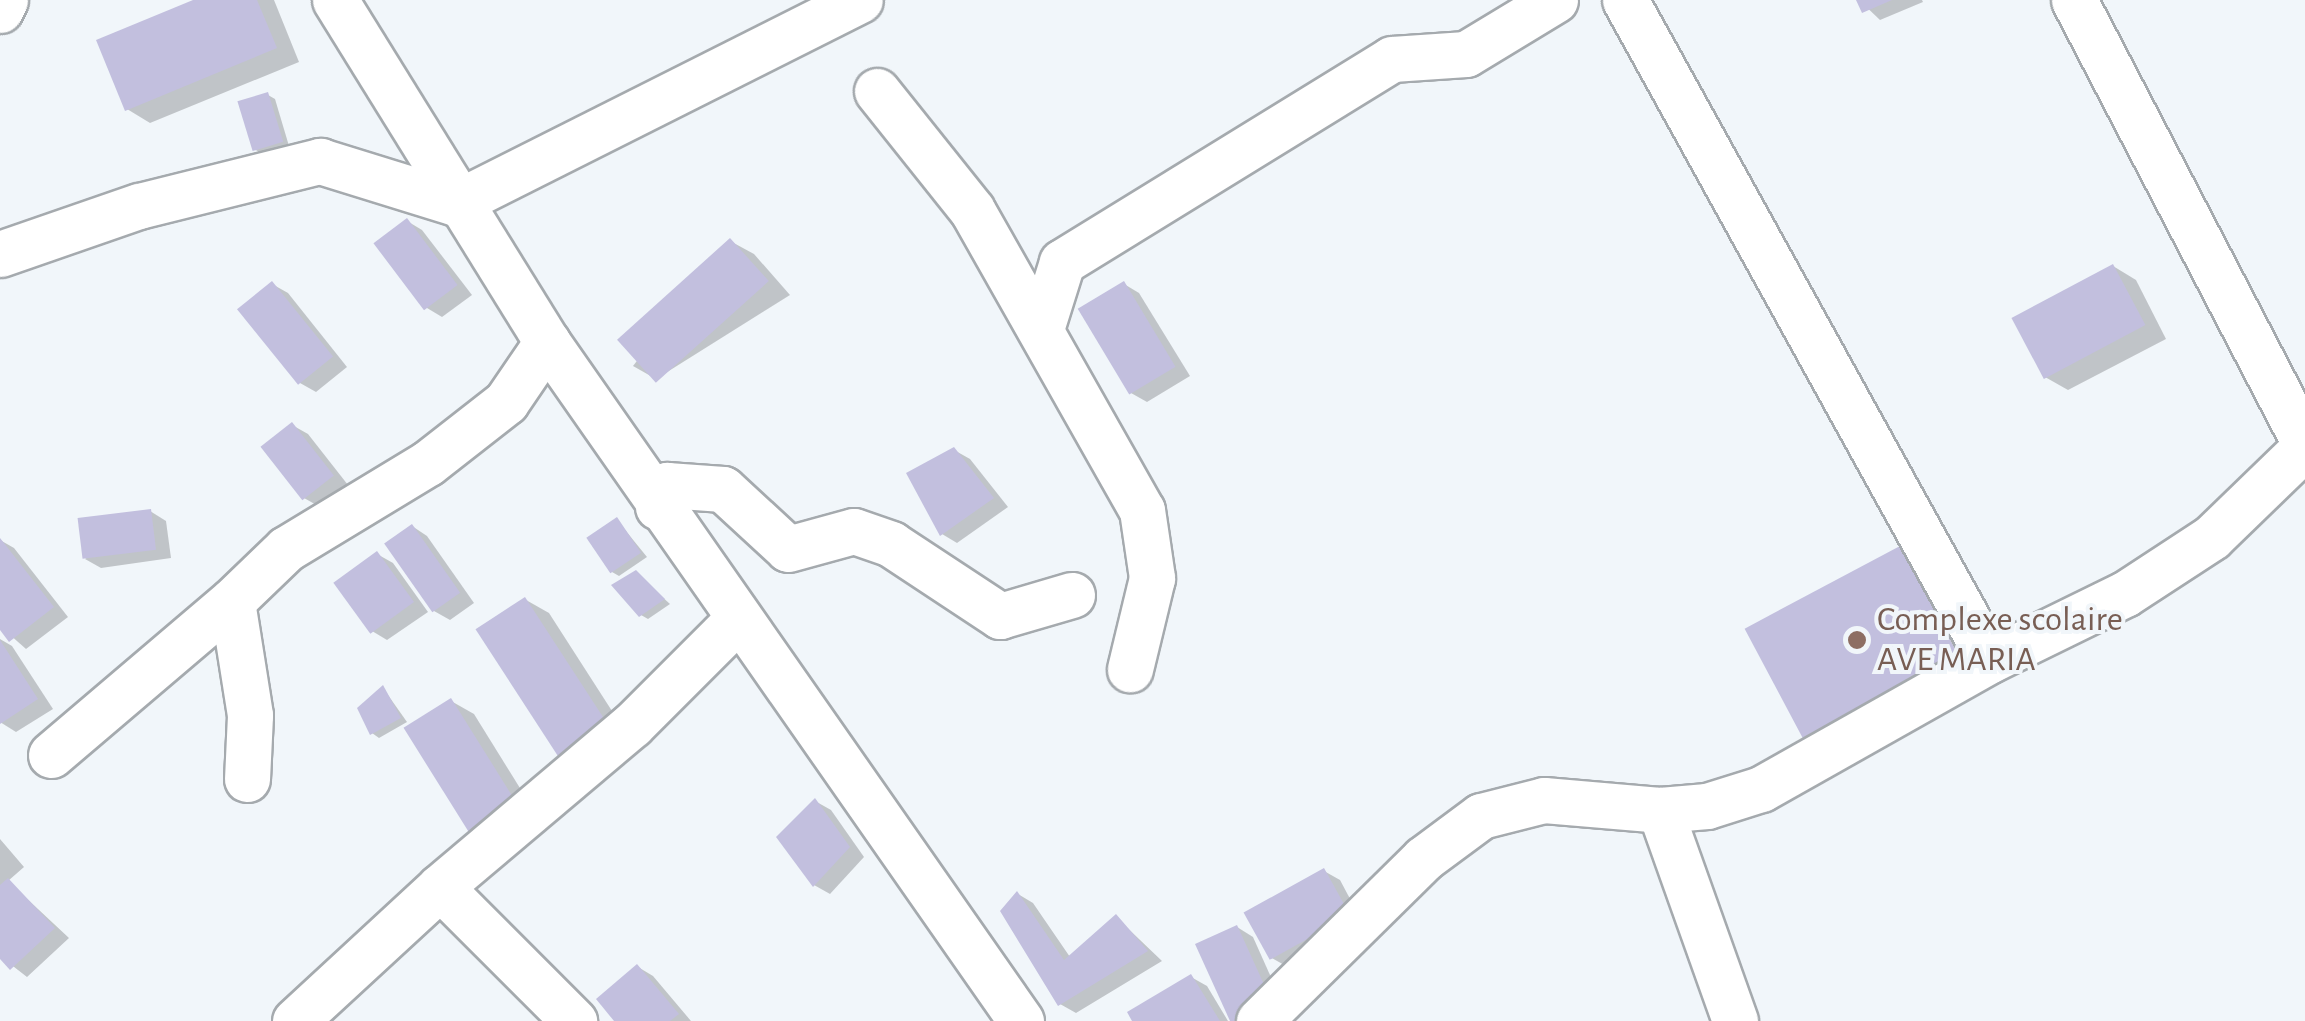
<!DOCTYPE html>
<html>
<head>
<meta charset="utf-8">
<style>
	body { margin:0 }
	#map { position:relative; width:2305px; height:1021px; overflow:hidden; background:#f1f6fa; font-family:"Alegreya Sans",sans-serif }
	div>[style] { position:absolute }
	.shadow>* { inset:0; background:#0003 }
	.building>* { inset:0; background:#c2bfde; transform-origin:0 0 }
	.roads { filter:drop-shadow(2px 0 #a5aaae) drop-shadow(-2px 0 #a5aaae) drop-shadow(0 2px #a5aaae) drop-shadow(0 -2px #a5aaae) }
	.minor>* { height:45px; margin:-22.5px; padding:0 22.5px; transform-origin:22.5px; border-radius:22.5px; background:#fff }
	.dots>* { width:28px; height:28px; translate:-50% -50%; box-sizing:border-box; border:5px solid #f1f6fa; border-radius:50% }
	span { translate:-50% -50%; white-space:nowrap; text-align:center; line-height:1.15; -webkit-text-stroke:8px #f1f6fa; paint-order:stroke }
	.education-label { font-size:35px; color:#785e54 }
	.left { translate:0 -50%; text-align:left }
</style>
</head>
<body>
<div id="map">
	<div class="shadow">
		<i style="clip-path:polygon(199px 0,274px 0,299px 62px,150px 123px,127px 109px)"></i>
		<i style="clip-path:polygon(1859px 0,1922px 0,1923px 2px,1880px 20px)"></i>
		<i style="clip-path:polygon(268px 95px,275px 99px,289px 146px,261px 153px,254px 149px)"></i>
		<i style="clip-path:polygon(407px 221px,422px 230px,472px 295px,442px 317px,427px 308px)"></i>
		<i style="clip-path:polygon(730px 241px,754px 254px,790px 295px,656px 379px,633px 366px)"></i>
		<i style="clip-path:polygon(2113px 266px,2136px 280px,2166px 339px,2068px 390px,2045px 377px)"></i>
		<i style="clip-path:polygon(272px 284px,288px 293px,347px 367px,316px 392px,300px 383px)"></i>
		<i style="clip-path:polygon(1124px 284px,1139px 293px,1190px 376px,1147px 402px,1131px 393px)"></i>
		<i style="clip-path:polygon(292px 425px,308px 434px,348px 485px,320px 507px,304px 498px)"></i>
		<i style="clip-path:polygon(954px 450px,970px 459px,1008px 507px,957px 543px,942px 534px)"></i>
		<i style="clip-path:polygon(150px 511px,166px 521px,171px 558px,101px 568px,85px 559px)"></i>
		<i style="clip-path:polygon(617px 520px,647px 557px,619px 576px,612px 572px)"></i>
		<i style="clip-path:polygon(412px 526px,427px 536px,474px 603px,450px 620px,434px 611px)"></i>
		<i style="clip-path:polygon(0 540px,14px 548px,68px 617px,26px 649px,0 626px)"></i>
		<i style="clip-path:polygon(1900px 549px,1929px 566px,1990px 679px,1809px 744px)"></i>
		<i style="clip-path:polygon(377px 554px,393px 563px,428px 612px,387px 640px,372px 631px)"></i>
		<i style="clip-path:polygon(636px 573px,670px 604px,648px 619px,641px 615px)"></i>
		<i style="clip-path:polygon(526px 600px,549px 613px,621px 725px,589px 776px)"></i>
		<i style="clip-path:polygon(0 639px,12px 646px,53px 709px,16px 732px,0 722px)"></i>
		<i style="clip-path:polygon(383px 688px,407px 722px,379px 738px,372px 733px)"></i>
		<i style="clip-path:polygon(451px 701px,474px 714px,541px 822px,497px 849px)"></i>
		<i style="clip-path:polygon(815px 801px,831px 810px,864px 857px,830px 894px,814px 885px)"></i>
		<i style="clip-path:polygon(0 839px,24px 867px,8px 881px,69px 938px,27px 977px,0 956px)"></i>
		<i style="clip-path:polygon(1324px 871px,1340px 880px,1364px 925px,1286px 966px,1270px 957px)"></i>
		<i style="clip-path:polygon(1018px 894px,1033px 903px,1070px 957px,1116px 917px,1162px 961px,1076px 1013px,1060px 1004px)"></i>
		<i style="clip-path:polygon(1237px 927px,1253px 937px,1286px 1011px,1233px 1021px)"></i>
		<i style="clip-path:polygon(638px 967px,653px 976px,691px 1021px,618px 1021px)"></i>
		<i style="clip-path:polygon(1191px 977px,1207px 986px,1228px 1021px,1135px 1021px)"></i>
	</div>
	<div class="building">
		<i style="clip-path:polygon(193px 0,257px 0,277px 48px,125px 111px,96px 40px)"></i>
		<i style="clip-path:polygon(1856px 0,1892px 0,1862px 13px)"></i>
		<i style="left:268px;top:92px;width:52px;height:32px;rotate:73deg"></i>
		<i style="left:407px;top:218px;width:84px;height:42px;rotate:53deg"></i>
		<i style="left:730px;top:238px;width:58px;height:152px;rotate:48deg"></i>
		<i style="left:2113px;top:264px;width:69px;height:115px;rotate:62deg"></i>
		<i style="left:272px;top:281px;width:97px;height:45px;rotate:51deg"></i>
		<i style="left:1124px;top:281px;width:100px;height:54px;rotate:59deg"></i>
		<i style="left:292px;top:422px;width:68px;height:40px;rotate:52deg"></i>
		<i style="clip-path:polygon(954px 447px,994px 498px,940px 536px,906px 473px)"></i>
		<i style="left:151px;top:509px;width:41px;height:74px;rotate:83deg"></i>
		<i style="left:617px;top:517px;width:43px;height:37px;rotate:56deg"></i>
		<i style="left:412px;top:524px;width:84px;height:34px;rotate:55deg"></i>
		<i style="clip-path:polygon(0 538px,54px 607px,9px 642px,0 630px)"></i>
		<i style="left:1900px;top:546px;width:132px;height:176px;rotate:62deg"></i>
		<i style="left:377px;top:551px;width:63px;height:54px;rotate:54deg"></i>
		<i style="clip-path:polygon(636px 570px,665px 599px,639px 617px,611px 585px)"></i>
		<i style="left:525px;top:597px;width:162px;height:59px;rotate:57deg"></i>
		<i style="clip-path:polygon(0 640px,38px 699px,0 724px)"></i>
		<i style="clip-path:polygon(383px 685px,401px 718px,370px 735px,357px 708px)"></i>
		<i style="left:451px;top:698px;width:129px;height:56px;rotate:58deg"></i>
		<i style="clip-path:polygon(815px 798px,850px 847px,813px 887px,776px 837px)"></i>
		<i style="left:1324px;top:868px;width:54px;height:92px;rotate:61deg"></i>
		<i style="clip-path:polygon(8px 878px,55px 928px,10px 970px,0 959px,0 885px)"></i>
		<i style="clip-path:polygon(1017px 891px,1064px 960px,1116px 914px,1148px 951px,1058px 1006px,1000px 911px)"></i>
		<i style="clip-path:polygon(1237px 925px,1272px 1002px,1251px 1021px,1230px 1021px,1195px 944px)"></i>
		<i style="clip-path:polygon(637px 964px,679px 1014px,670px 1021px,614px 1021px,596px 999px)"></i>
		<i style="clip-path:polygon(1191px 974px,1220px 1021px,1132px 1021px,1127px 1012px)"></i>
	</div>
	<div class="roads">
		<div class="minor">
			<i style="left:335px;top:0;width:402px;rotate:58.2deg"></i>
			<i style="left:547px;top:342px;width:828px;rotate:55.08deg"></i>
			<i style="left:1625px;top:0;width:754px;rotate:61.06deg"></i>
			<i style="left:2074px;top:0;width:500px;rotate:62.5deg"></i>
			<i style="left:0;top:10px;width:11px;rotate:-63deg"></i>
			<i style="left:877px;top:91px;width:152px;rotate:51.4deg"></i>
			<i style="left:972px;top:210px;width:345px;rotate:60.5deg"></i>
			<i style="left:1142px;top:510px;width:69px;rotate:81.6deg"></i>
			<i style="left:1152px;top:578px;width:94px;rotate:103.6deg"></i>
			<i style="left:0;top:254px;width:147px;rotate:-19.1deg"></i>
			<i style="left:139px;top:206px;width:187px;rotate:-14deg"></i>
			<i style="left:320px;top:161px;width:142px;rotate:17.2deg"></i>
			<i style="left:456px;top:203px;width:452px;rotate:-26.7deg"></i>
			<i style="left:1042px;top:326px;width:67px;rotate:-72.6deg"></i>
			<i style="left:1062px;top:262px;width:387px;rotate:-31.6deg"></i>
			<i style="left:1392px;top:59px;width:74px;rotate:-3.9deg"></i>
			<i style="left:1466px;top:54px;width:104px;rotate:-31.2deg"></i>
			<i style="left:658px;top:507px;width:24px;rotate:-68deg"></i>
			<i style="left:667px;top:485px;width:56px;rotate:4.1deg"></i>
			<i style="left:723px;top:489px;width:88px;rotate:42.7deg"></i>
			<i style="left:788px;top:549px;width:68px;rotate:-15.3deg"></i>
			<i style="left:854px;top:531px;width:39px;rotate:19deg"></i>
			<i style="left:891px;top:544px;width:131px;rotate:33.4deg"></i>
			<i style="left:1000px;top:616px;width:75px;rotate:-16.3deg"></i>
			<i style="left:51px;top:755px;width:238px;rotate:-40.4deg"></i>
			<i style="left:247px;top:779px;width:64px;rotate:-87.3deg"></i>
			<i style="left:250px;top:715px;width:115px;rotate:-99deg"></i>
			<i style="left:232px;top:601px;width:75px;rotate:-43.9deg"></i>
			<i style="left:286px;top:549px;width:166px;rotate:-31.2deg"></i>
			<i style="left:428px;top:463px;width:99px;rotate:-38deg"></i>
			<i style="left:506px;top:402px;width:73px;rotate:-55.7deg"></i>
			<i style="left:1660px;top:810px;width:224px;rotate:70.4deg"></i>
			<i style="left:440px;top:887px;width:190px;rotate:45deg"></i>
			<i style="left:295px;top:1021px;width:197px;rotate:-42.7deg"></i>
			<i style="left:440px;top:887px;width:251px;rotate:-40.2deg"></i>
			<i style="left:632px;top:725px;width:148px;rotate:-45deg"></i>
			<i style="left:1259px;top:1021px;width:231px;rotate:-44.6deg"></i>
			<i style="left:1423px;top:859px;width:72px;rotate:-36.6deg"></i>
			<i style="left:1481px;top:816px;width:65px;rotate:-14.3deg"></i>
			<i style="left:1544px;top:800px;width:116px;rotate:4.9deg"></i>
			<i style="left:1660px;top:810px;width:47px;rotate:-4.9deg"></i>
			<i style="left:1707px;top:806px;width:57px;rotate:-17.5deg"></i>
			<i style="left:1761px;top:789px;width:263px;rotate:-29.4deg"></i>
			<i style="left:1990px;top:660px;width:150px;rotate:-26.1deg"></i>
			<i style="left:2125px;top:594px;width:104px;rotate:-33.2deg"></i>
			<i style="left:2212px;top:537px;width:129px;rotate:-44.1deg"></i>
		</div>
	</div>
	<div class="dots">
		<i style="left:1857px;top:640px;background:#8d6e63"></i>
	</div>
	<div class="education-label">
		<span class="left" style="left:1877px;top:640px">Complexe scolaire<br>AVE MARIA</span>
	</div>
</div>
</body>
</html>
